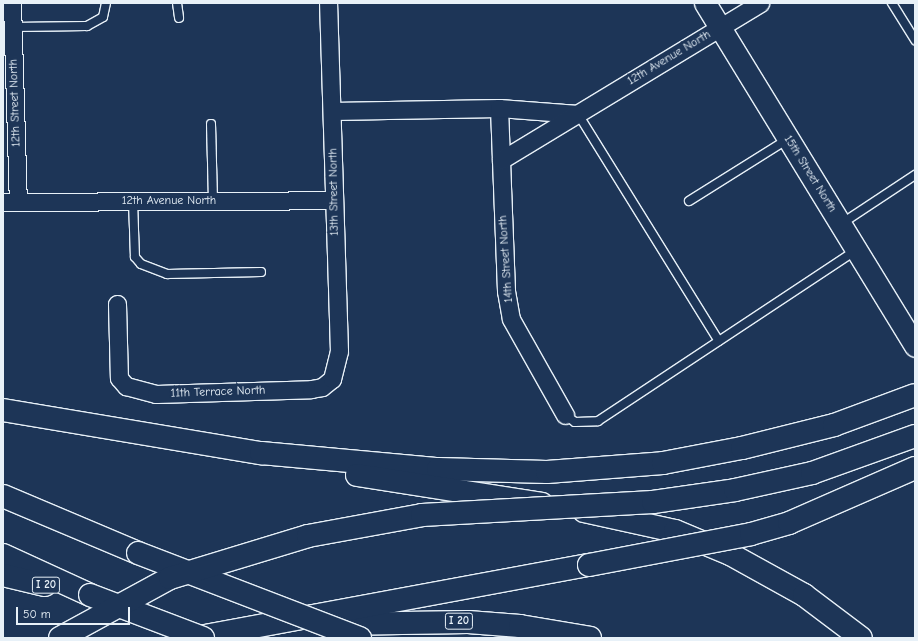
<!DOCTYPE html>
<html>
<head>
<meta charset="utf-8">
<style>
	body { margin:0 }
	#map { position:relative; width:918px; height:641px; overflow:hidden; background:#1d3557; font-family:"Comic Neue",sans-serif }
	div>[style] { position:absolute }
	.roads { filter:drop-shadow(1px 0 #e8f1f8) drop-shadow(-1px 0 #e8f1f8) drop-shadow(0 1px #e8f1f8) drop-shadow(0 -1px #e8f1f8) }
	.service>* { height:8px; margin:-4px; padding:0 4px; transform-origin:4px; border-radius:4px; background:#1d3557 }
	.minor>* { height:17px; margin:-8.5px; padding:0 8.5px; transform-origin:8.5px; border-radius:8.5px; background:#1d3557 }
	.tertiary>* { height:21px; margin:-10.5px; padding:0 10.5px; transform-origin:10.5px; border-radius:10.5px; background:#1d3557 }
	.motorway>* { height:22px; margin:-11px; padding:0 11px; transform-origin:11px; border-radius:11px; background:#1d3557 }
	.bridges { filter:drop-shadow(1px 0 #e8f1f8) drop-shadow(-1px 0 #e8f1f8) drop-shadow(0 1px #e8f1f8) drop-shadow(0 -1px #e8f1f8) }
	.motorway-bridge>* { height:22px; margin:-11px; padding:0 11px; transform-origin:11px; border-radius:11px; background:#1d3557 }
	span { translate:-50% -50%; white-space:nowrap; text-align:center; line-height:1.15; -webkit-text-stroke:4px #1d3557; paint-order:stroke }
	.shield-label span { padding:1px 3px; background:#1d3557; border:1px solid; border-radius:3px; -webkit-text-stroke-width:0 }
	.shield-label { font-size:11px; color:#e8f1f8; font-weight:700 }
	.street-label { font-size:12px; color:#e8f1f8 }
	.frame { position:absolute; inset:0; border:4px solid #e8f1f8; pointer-events:none }
	.scale { position:absolute; left:16px; top:607px; width:114px; height:18px; box-sizing:border-box; border:2px solid #e8f1f8; border-top:0; padding-left:5px; font-size:12px; line-height:14px; white-space:nowrap; color:#e8f1f8; -webkit-text-stroke:3px #1d3557; paint-order:stroke }
</style>
</head>
<body>
<div id="map">
	<div class="roads">
		<div class="service">
			<i style="left:177px;top:3px;width:15px;rotate:82deg"></i>
			<i style="left:892px;top:3px;width:44px;rotate:58.1deg"></i>
			<i style="left:13px;top:27px;width:74px;rotate:-0.8deg"></i>
			<i style="left:87px;top:26px;width:18px;rotate:-29deg"></i>
			<i style="left:103px;top:17px;width:14px;rotate:-78deg"></i>
			<i style="left:578px;top:114px;width:267px;rotate:58.2deg"></i>
			<i style="left:211px;top:124px;width:76px;rotate:88.5deg"></i>
			<i style="left:133px;top:201px;width:56px;rotate:88deg"></i>
			<i style="left:135px;top:257px;width:9px;rotate:49deg"></i>
			<i style="left:141px;top:264px;width:28px;rotate:21deg"></i>
			<i style="left:167px;top:274px;width:94px;rotate:-1.2deg"></i>
			<i style="left:689px;top:201px;width:117px;rotate:-32.1deg"></i>
			<i style="left:841px;top:224px;width:89px;rotate:-33.5deg"></i>
			<i style="left:565px;top:415px;width:12px;rotate:35deg"></i>
			<i style="left:575px;top:422px;width:23px;rotate:-2deg"></i>
			<i style="left:598px;top:421px;width:310px;rotate:-33.5deg"></i>
		</div>
		<div class="minor">
			<i style="left:12px;top:3px;width:199px;rotate:88.3deg"></i>
			<i style="left:499px;top:108px;width:183px;rotate:87.8deg"></i>
			<i style="left:506px;top:291px;width:28px;rotate:80deg"></i>
			<i style="left:511px;top:319px;width:110px;rotate:60.6deg"></i>
			<i style="left:332px;top:111px;width:167px;rotate:-1deg"></i>
			<i style="left:499px;top:108px;width:79px;rotate:4.3deg"></i>
			<i style="left:501px;top:160px;width:303px;rotate:-31.2deg"></i>
			<i style="left:3px;top:202px;width:331px;rotate:-0.3deg"></i>
			<i style="left:117px;top:304px;width:74px;rotate:88.5deg"></i>
			<i style="left:119px;top:378px;width:11px;rotate:49deg"></i>
			<i style="left:126px;top:386px;width:31px;rotate:15deg"></i>
			<i style="left:156px;top:394px;width:155px;rotate:-1.8deg"></i>
			<i style="left:311px;top:389px;width:11px;rotate:-10deg"></i>
			<i style="left:322px;top:387px;width:13px;rotate:-39deg"></i>
			<i style="left:332px;top:379px;width:29px;rotate:-76deg"></i>
			<i style="left:339px;top:351px;width:348px;rotate:-91.8deg"></i>
		</div>
		<div class="tertiary">
			<i style="left:705px;top:3px;width:402px;rotate:58.5deg"></i>
		</div>
		<div class="motorway">
			<i style="left:3px;top:410px;width:262px;rotate:9.5deg"></i>
			<i style="left:261px;top:453px;width:178px;rotate:5.2deg"></i>
			<i style="left:438px;top:469px;width:109px;rotate:1.6deg"></i>
			<i style="left:547px;top:472px;width:116px;rotate:-4.4deg"></i>
			<i style="left:663px;top:463px;width:80px;rotate:-10.8deg"></i>
			<i style="left:742px;top:448px;width:95px;rotate:-14deg"></i>
			<i style="left:834px;top:425px;width:86px;rotate:-20.3deg"></i>
			<i style="left:357px;top:475px;width:187px;rotate:8.9deg"></i>
			<i style="left:3px;top:496px;width:147px;rotate:22.9deg"></i>
			<i style="left:584px;top:511px;width:93px;rotate:12.4deg"></i>
			<i style="left:675px;top:531px;width:60px;rotate:22.7deg"></i>
			<i style="left:730px;top:554px;width:85px;rotate:29deg"></i>
			<i style="left:804px;top:595px;width:71px;rotate:37deg"></i>
			<i style="left:3px;top:555px;width:96px;rotate:24.7deg"></i>
			<i style="left:3px;top:575px;width:43px;rotate:13.4deg"></i>
			<i style="left:336px;top:624px;width:132px;rotate:-0.9deg"></i>
			<i style="left:468px;top:622px;width:52px;rotate:4.4deg"></i>
			<i style="left:520px;top:626px;width:71px;rotate:9.7deg"></i>
			<i style="left:194px;top:638px;width:402px;rotate:-10.5deg"></i>
		</div>
	</div>
	<div class="bridges">
		<div class="motorway-bridge">
			<i style="left:138px;top:553px;width:238px;rotate:21deg"></i>
			<i style="left:589px;top:565px;width:165px;rotate:-10.8deg"></i>
			<i style="left:751px;top:534px;width:40px;rotate:-16deg"></i>
			<i style="left:789px;top:523px;width:137px;rotate:-23.6deg"></i>
			<i style="left:90px;top:595px;width:121px;rotate:20.8deg"></i>
			<i style="left:60px;top:638px;width:125px;rotate:-28.6deg"></i>
			<i style="left:170px;top:578px;width:144px;rotate:-16.9deg"></i>
			<i style="left:308px;top:536px;width:116px;rotate:-10.4deg"></i>
			<i style="left:422px;top:515px;width:231px;rotate:-3.2deg"></i>
			<i style="left:653px;top:502px;width:83px;rotate:-8.3deg"></i>
			<i style="left:735px;top:490px;width:79px;rotate:-12.4deg"></i>
			<i style="left:812px;top:473px;width:109px;rotate:-19.8deg"></i>
		</div>
	</div>
	<div class="shield-label">
		<span style="left:46px;top:585px">I 20</span>
		<span style="left:459px;top:621px">I 20</span>
	</div>
	<div class="street-label">
		<span style="left:669px;top:58px;rotate:-31deg">12th Avenue North</span>
		<span style="left:15px;top:103px;rotate:-92deg">12th Street North</span>
		<span style="left:810px;top:174px;rotate:58deg">15th Street North</span>
		<span style="left:334px;top:192px;rotate:-91deg">13th Street North</span>
		<span style="left:169px;top:201px">12th Avenue North</span>
		<span style="left:506px;top:259px;rotate:-94deg">14th Street North</span>
		<span style="left:218px;top:392px;rotate:-2deg">11th Terrace North</span>
	</div>
	<div class="frame"></div>
	<div class="scale">50 m</div>
</div>
</body>
</html>
